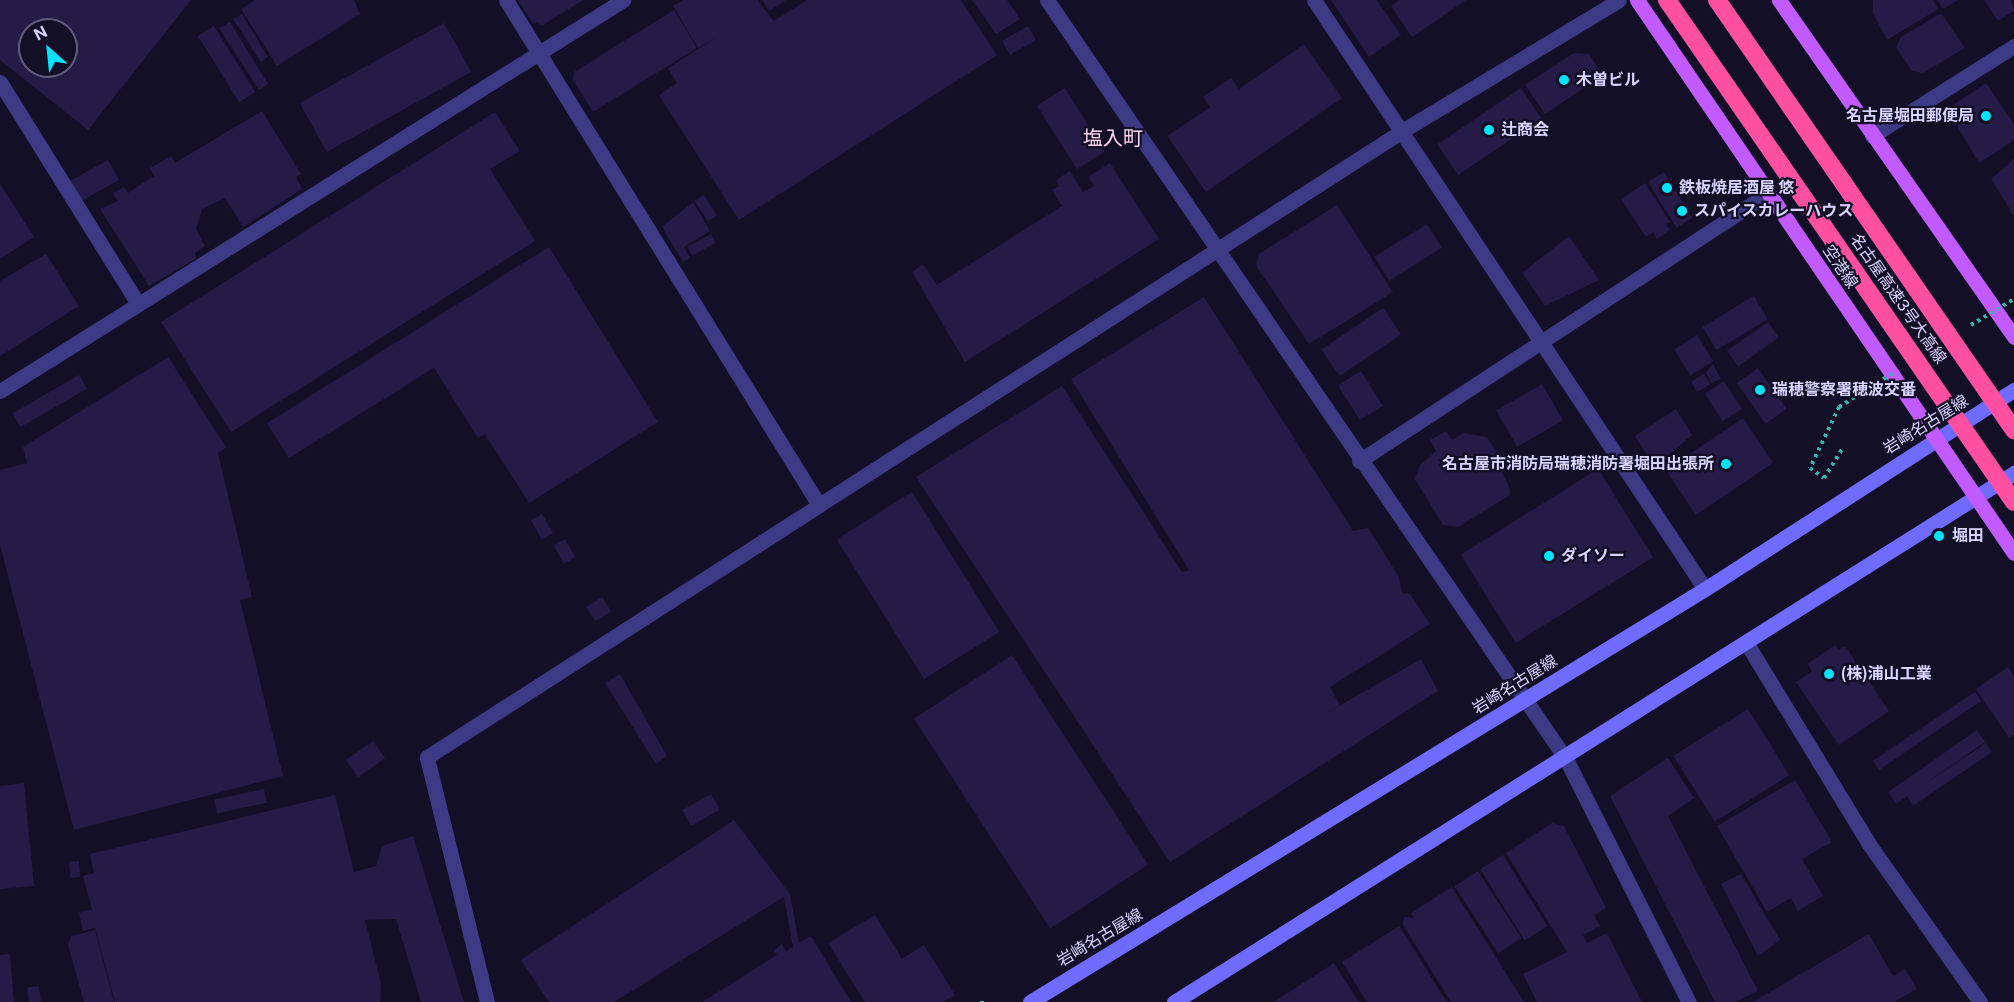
<!DOCTYPE html>
<html>
<head>
<meta charset="utf-8">
<style>
	body { margin:0 }
	#map { position:relative; width:2014px; height:1002px; overflow:hidden; background:#130f26; font-family:"Public Sans","Noto Sans JP",sans-serif }
	div>[style] { position:absolute }
	.building>* { inset:0; background:#241b47; transform-origin:0 0 }
	.path>* { height:4px; margin-top:-2px; transform-origin:0; background:repeating-linear-gradient(90deg,#2fb8b0 0 3px,transparent 0 7.5px) }
	.minor>* { height:15px; margin:-7.5px; padding:0 7.5px; transform-origin:7.5px; border-radius:7.5px; background:#3d3a85 }
	.tertiary>* { height:15px; margin:-7.5px; padding:0 7.5px; transform-origin:7.5px; border-radius:7.5px; background:#3d3a85 }
	.secondary>* { height:15px; margin:-7.5px; padding:0 7.5px; transform-origin:7.5px; border-radius:7.5px; background:#6f6bff }
	.primary>* { height:15px; margin:-7.5px; padding:0 7.5px; transform-origin:7.5px; border-radius:7.5px; background:#c25bff }
	.path-bridge>* { height:4px; margin-top:-2px; transform-origin:0; background:repeating-linear-gradient(90deg,#2fb8b0 0 3px,transparent 0 7.5px) }
	.motorway-bridge>* { height:18px; margin:-9px; padding:0 9px; transform-origin:9px; border-radius:9px; background:#ff4fa3 }
	.dots>* { width:16px; height:16px; translate:-50% -50%; box-sizing:border-box; border:3px solid #130f26; border-radius:50% }
	span { translate:-50% -50%; white-space:nowrap; text-align:center; line-height:1.15; -webkit-text-stroke:4.5px #130f26; paint-order:stroke }
	.poi-label { font-size:16px; color:#d9d4ff; font-weight:700 }
	.left { translate:0 -50%; text-align:left }
	.right { translate:-100% -50%; text-align:right }
	.street-label { font-size:16px; color:#d9d4ff }
	.quarter-label { font-size:20px; color:#ffd6f0 }
	.north { position:absolute; left:18px; top:18px; width:60px; height:60px; box-sizing:border-box; background:#130f26; border:2px solid #625e7d; border-radius:50%; rotate:333deg; font-size:16px; font-weight:700; line-height:24px; text-align:center; color:#d9d4ff }
	.north::after { content:''; display:block; margin:auto; width:21px; height:27px; background:#00e5ff; clip-path:polygon(50% 0,100% 100%,50% 72%,0 100%) }
</style>
</head>
<body>
<div id="map">
	<div class="building">
		<i style="clip-path:polygon(evenodd,0 0,191px 0,88px 130px,0 60px,0 0,30px 30px,66px 30px,66px 66px,30px 66px,30px 30px)"></i>
		<i style="clip-path:polygon(255px 0,354px 0,360px 14px,277px 66px,241px 9px)"></i>
		<i style="clip-path:polygon(518px 0,583px 0,543px 25px,532px 22px)"></i>
		<i style="clip-path:polygon(684px 0,757px 0,774px 21px,807px 0,961px 0,997px 55px,739px 220px,659px 95px,677px 83px,668px 68px,717px 37px,698px 48px,673px 6px)"></i>
		<i style="clip-path:polygon(762px 0,786px 0,769px 11px)"></i>
		<i style="clip-path:polygon(972px 0,1007px 0,1020px 19px,996px 34px)"></i>
		<i style="clip-path:polygon(1331px 0,1377px 0,1401px 35px,1369px 57px)"></i>
		<i style="clip-path:polygon(1399px 0,1466px 0,1412px 37px,1391px 6px)"></i>
		<i style="clip-path:polygon(1873px 0,1933px 0,1938px 9px,1887px 40px,1873px 13px)"></i>
		<i style="clip-path:polygon(1937px 0,1958px 0,1943px 9px)"></i>
		<i style="clip-path:polygon(1984px 0,2011px 0,2014px 11px,1998px 21px)"></i>
		<i style="clip-path:polygon(674px 10px,697px 48px,593px 112px,573px 80px,574px 72px)"></i>
		<i style="clip-path:polygon(1941px 13px,1965px 48px,1923px 73px,1912px 71px,1896px 47px,1901px 37px)"></i>
		<i style="clip-path:polygon(242px 14px,268px 57px,261px 62px,233px 19px)"></i>
		<i style="clip-path:polygon(230px 22px,268px 84px,259px 90px,219px 28px)"></i>
		<i style="left:444px;top:23px;width:56px;height:165px;rotate:61deg"></i>
		<i style="left:214px;top:26px;width:78px;height:19px;rotate:58deg"></i>
		<i style="left:1028px;top:26px;width:16px;height:30px;rotate:60deg"></i>
		<i style="clip-path:polygon(1304px 44px,1342px 98px,1206px 192px,1167px 136px,1210px 107px,1203px 97px,1231px 78px,1239px 89px)"></i>
		<i style="clip-path:polygon(1574px 53px,1589px 54px,1603px 75px,1545px 114px,1525px 85px)"></i>
		<i style="clip-path:polygon(1986px 83px,2014px 124px,2014px 140px,1979px 163px,1947px 109px)"></i>
		<i style="left:1065px;top:88px;width:75px;height:33px;rotate:58deg"></i>
		<i style="left:1521px;top:88px;width:37px;height:101px;rotate:56deg"></i>
		<i style="clip-path:polygon(262px 111px,301px 174px,296px 177px,302px 189px,243px 227px,225px 198px,202px 209px,196px 229px,205px 246px,195px 253px,196px 259px,149px 286px,100px 209px,118px 201px,113px 193px,124px 187px,128px 193px,154px 176px,150px 168px,171px 156px,175px 163px)"></i>
		<i style="clip-path:polygon(495px 112px,520px 151px,490px 169px,535px 241px,231px 432px,161px 322px)"></i>
		<i style="clip-path:polygon(2014px 159px,2014px 216px,1991px 179px)"></i>
		<i style="left:108px;top:160px;width:23px;height:43px;rotate:61deg"></i>
		<i style="clip-path:polygon(1110px 163px,1159px 239px,965px 362px,912px 272px,923px 264px,937px 285px,1062px 206px,1052px 190px,1059px 186px,1056px 180px,1070px 171px,1083px 192px,1094px 186px,1088px 177px)"></i>
		<i style="left:1664px;top:172px;width:54px;height:19px;rotate:58deg"></i>
		<i style="clip-path:polygon(1645px 183px,1670px 222px,1666px 225px,1670px 230px,1657px 239px,1653px 232px,1646px 237px,1621px 199px)"></i>
		<i style="clip-path:polygon(0 184px,34px 237px,0 259px)"></i>
		<i style="left:704px;top:195px;width:24px;height:11px;rotate:57deg"></i>
		<i style="clip-path:polygon(693px 202px,710px 231px,684px 247px,690px 258px,683px 262px,662px 227px)"></i>
		<i style="clip-path:polygon(1337px 205px,1393px 292px,1309px 344px,1256px 266px,1259px 254px)"></i>
		<i style="left:1427px;top:224px;width:28px;height:62px;rotate:58deg"></i>
		<i style="left:711px;top:234px;width:10px;height:27px;rotate:61deg"></i>
		<i style="clip-path:polygon(1569px 236px,1599px 280px,1545px 306px,1522px 273px)"></i>
		<i style="clip-path:polygon(549px 247px,658px 422px,529px 503px,485px 434px,478px 438px,434px 368px,289px 458px,267px 423px)"></i>
		<i style="clip-path:polygon(46px 254px,79px 306px,0 356px,0 281px)"></i>
		<i style="left:1754px;top:296px;width:27px;height:60px;rotate:59deg"></i>
		<i style="clip-path:polygon(1204px 297px,1353px 531px,1368px 528px,1399px 577px,1402px 593px,1410px 594px,1430px 624px,1330px 687px,1340px 705px,1325px 714px,1421px 659px,1438px 691px,1170px 862px,916px 477px,1062px 386px,1182px 572px,1189px 570px,1071px 379px)"></i>
		<i style="left:1383px;top:308px;width:32px;height:74px;rotate:56deg"></i>
		<i style="left:1768px;top:322px;width:19px;height:50px;rotate:55deg"></i>
		<i style="left:1697px;top:335px;width:31px;height:27px;rotate:58deg"></i>
		<i style="clip-path:polygon(168px 357px,226px 447px,218px 453px,252px 597px,240px 600px,283px 776px,74px 830px,0 545px,0 470px,27px 463px,23px 447px)"></i>
		<i style="clip-path:polygon(1713px 364px,1721px 379px,1711px 383px,1706px 372px)"></i>
		<i style="left:1758px;top:368px;width:50px;height:26px;rotate:55deg"></i>
		<i style="left:1361px;top:371px;width:41px;height:27px;rotate:58deg"></i>
		<i style="left:1704px;top:374px;width:12px;height:15px;rotate:59deg"></i>
		<i style="left:79px;top:375px;width:16px;height:77px;rotate:60deg"></i>
		<i style="left:1724px;top:381px;width:33px;height:23px;rotate:57deg"></i>
		<i style="left:1542px;top:384px;width:42px;height:53px;rotate:60deg"></i>
		<i style="clip-path:polygon(1676px 409px,1692px 435px,1655px 467px,1635px 436px)"></i>
		<i style="left:1743px;top:418px;width:54px;height:93px;rotate:56deg"></i>
		<i style="clip-path:polygon(1446px 431px,1452px 440px,1464px 433px,1487px 437px,1505px 466px,1501px 470px,1510px 489px,1510px 495px,1458px 527px,1443px 525px,1415px 479px,1420px 465px,1436px 451px,1430px 440px)"></i>
		<i style="left:1598px;top:469px;width:104px;height:162px;rotate:58deg"></i>
		<i style="left:912px;top:492px;width:165px;height:89px;rotate:58deg"></i>
		<i style="left:542px;top:514px;width:22px;height:13px;rotate:60deg"></i>
		<i style="left:565px;top:539px;width:21px;height:13px;rotate:61deg"></i>
		<i style="left:602px;top:597px;width:17px;height:19px;rotate:57deg"></i>
		<i style="clip-path:polygon(1835px 645px,1838px 650px,1845px 646px,1889px 711px,1839px 745px,1796px 682px,1812px 671px,1807px 664px)"></i>
		<i style="left:1012px;top:655px;width:250px;height:117px;rotate:57deg"></i>
		<i style="clip-path:polygon(2008px 667px,2014px 676px,2014px 735px,2009px 738px,1976px 689px)"></i>
		<i style="clip-path:polygon(620px 674px,667px 756px,656px 764px,605px 683px)"></i>
		<i style="left:1975px;top:692px;width:11px;height:123px;rotate:56deg"></i>
		<i style="left:1748px;top:709px;width:78px;height:88px;rotate:58deg"></i>
		<i style="clip-path:polygon(1977px 730px,1985px 742px,1919px 788px,1986px 743px,1992px 752px,1913px 806px,1907px 796px,1896px 804px,1888px 792px)"></i>
		<i style="left:373px;top:741px;width:21px;height:33px;rotate:55deg"></i>
		<i style="clip-path:polygon(1668px 758px,1694px 798px,1668px 816px,1758px 991px,1735px 1002px,1715px 1002px,1610px 796px)"></i>
		<i style="clip-path:polygon(1795px 780px,1832px 842px,1802px 859px,1823px 896px,1798px 911px,1791px 898px,1767px 912px,1717px 826px)"></i>
		<i style="clip-path:polygon(24px 783px,34px 886px,0 889px,0 786px)"></i>
		<i style="left:264px;top:789px;width:14px;height:51px;rotate:78deg"></i>
		<i style="left:711px;top:794px;width:18px;height:33px;rotate:61deg"></i>
		<i style="clip-path:polygon(335px 795px,354px 872px,376px 866px,382px 846px,413px 836px,464px 1002px,421px 1002px,396px 919px,365px 920px,381px 984px,380px 1002px,115px 1002px,95px 928px,83px 931px,79px 913px,92px 909px,83px 876px,94px 873px,90px 854px)"></i>
		<i style="clip-path:polygon(734px 820px,790px 894px,799px 943px,811px 936px,851px 1002px,702px 1002px,777px 955px,774px 950px,782px 944px,786px 951px,793px 947px,784px 897px,614px 1002px,549px 1002px,521px 960px)"></i>
		<i style="clip-path:polygon(1552px 823px,1564px 826px,1606px 908px,1594px 915px,1600px 926px,1583px 935px,1587px 943px,1607px 933px,1642px 1002px,1537px 1002px,1523px 974px,1567px 952px,1506px 853px)"></i>
		<i style="left:1503px;top:855px;width:84px;height:27px;rotate:58deg"></i>
		<i style="left:79px;top:861px;width:16px;height:10px;rotate:86deg"></i>
		<i style="left:1478px;top:871px;width:80px;height:28px;rotate:57deg"></i>
		<i style="clip-path:polygon(1741px 874px,1780px 940px,1758px 956px,1721px 884px)"></i>
		<i style="clip-path:polygon(1452px 887px,1465px 908px,1524px 1002px,1451px 1002px,1403px 925px,1404px 917px,1414px 918px,1411px 913px)"></i>
		<i style="clip-path:polygon(875px 915px,902px 959px,924px 945px,955px 995px,943px 1002px,865px 1002px,828px 943px)"></i>
		<i style="clip-path:polygon(1399px 926px,1447px 1002px,1367px 1002px,1342px 962px)"></i>
		<i style="clip-path:polygon(95px 930px,114px 1002px,84px 1002px,68px 945px,71px 936px)"></i>
		<i style="clip-path:polygon(1869px 934px,1893px 976px,1905px 969px,1917px 989px,1894px 1002px,1753px 1002px)"></i>
		<i style="clip-path:polygon(10px 954px,14px 1002px,0 1002px,0 955px)"></i>
		<i style="clip-path:polygon(1334px 963px,1359px 1002px,1274px 1002px)"></i>
		<i style="left:39px;top:986px;width:16px;height:12px;rotate:83deg"></i>
	</div>
	<div class="path">
		<i style="left:1839px;top:407px;width:68px;rotate:115.4deg"></i>
		<i style="left:1810px;top:468px;width:17px;rotate:36deg"></i>
		<i style="left:1824px;top:478px;width:34px;rotate:-58deg"></i>
		<i style="left:982px;top:1001px;width:1px;rotate:90deg"></i>
	</div>
	<div class="minor">
		<i style="left:1314px;top:0;width:707px;rotate:56.42deg"></i>
		<i style="left:0;top:82px;width:261px;rotate:58.1deg"></i>
		<i style="left:1872px;top:136px;width:168px;rotate:-32.4deg"></i>
		<i style="left:0;top:391px;width:736px;rotate:-32.11deg"></i>
		<i style="left:1359px;top:461px;width:489px;rotate:-33.2deg"></i>
		<i style="left:1747px;top:644px;width:234px;rotate:58.6deg"></i>
		<i style="left:1869px;top:844px;width:193px;rotate:54.9deg"></i>
		<i style="left:487px;top:1002px;width:252px;rotate:-103.8deg"></i>
		<i style="left:427px;top:757px;width:466px;rotate:-32.7deg"></i>
	</div>
	<div class="tertiary">
		<i style="left:506px;top:0;width:594px;rotate:58.21deg"></i>
		<i style="left:819px;top:505px;width:693px;rotate:-32.68deg"></i>
		<i style="left:1402px;top:131px;width:253px;rotate:-31.1deg"></i>
		<i style="left:1047px;top:0;width:919px;rotate:55.64deg"></i>
		<i style="left:1566px;top:759px;width:272px;rotate:63.2deg"></i>
	</div>
	<div class="secondary">
		<i style="left:1030px;top:1002px;width:791px;rotate:-31.46deg"></i>
		<i style="left:1705px;top:589px;width:368px;rotate:-32.8deg"></i>
		<i style="left:1174px;top:1002px;width:993px;rotate:-32.2deg"></i>
	</div>
	<div class="primary">
		<i style="left:1637px;top:0;width:669px;rotate:55.72deg"></i>
		<i style="left:1779px;top:0;width:411px;rotate:55.1deg"></i>
	</div>
	<div class="path-bridge">
		<i style="left:1971px;top:325px;width:50px;rotate:-31.2deg"></i>
		<i style="left:1839px;top:407px;width:64px;rotate:-32.2deg"></i>
	</div>
	<div class="motorway-bridge">
		<i style="left:1667px;top:0;width:610px;rotate:55.35deg"></i>
		<i style="left:1717px;top:0;width:523px;rotate:55.37deg"></i>
	</div>
	<div class="dots">
		<i style="left:1564px;top:80px;background:#00e5ff"></i>
		<i style="left:1986px;top:116px;background:#00e5ff"></i>
		<i style="left:1489px;top:130px;background:#00e5ff"></i>
		<i style="left:1667px;top:188px;background:#00e5ff"></i>
		<i style="left:1682px;top:211px;background:#00e5ff"></i>
		<i style="left:1760px;top:390px;background:#00e5ff"></i>
		<i style="left:1726px;top:464px;background:#00e5ff"></i>
		<i style="left:1939px;top:536px;background:#00e5ff"></i>
		<i style="left:1549px;top:556px;background:#00e5ff"></i>
		<i style="left:1829px;top:674px;background:#00e5ff"></i>
	</div>
	<div class="poi-label">
		<span class="left" style="left:1576px;top:80px">木曽ビル</span>
		<span class="right" style="left:1974px;top:116px">名古屋堀田郵便局</span>
		<span class="left" style="left:1501px;top:130px">辻商会</span>
		<span class="left" style="left:1679px;top:188px">鉄板焼居酒屋 悠</span>
		<span class="left" style="left:1694px;top:211px">スパイスカレーハウス</span>
		<span class="left" style="left:1772px;top:390px">瑞穂警察署穂波交番</span>
		<span class="right" style="left:1714px;top:464px">名古屋市消防局瑞穂消防署堀田出張所</span>
		<span class="left" style="left:1952px;top:536px">堀田</span>
		<span class="left" style="left:1561px;top:556px">ダイソー</span>
		<span class="left" style="left:1841px;top:674px">(株)浦山工業</span>
	</div>
	<div class="street-label">
		<span style="left:1840px;top:267px;rotate:56deg">空港線</span>
		<span style="left:1898px;top:299px;rotate:55deg">名古屋高速3号大高線</span>
		<span style="left:1926px;top:425px;rotate:-32deg">岩崎名古屋線</span>
		<span style="left:1515px;top:685px;rotate:-32deg">岩崎名古屋線</span>
		<span style="left:1100px;top:938px;rotate:-31deg">岩崎名古屋線</span>
	</div>
	<div class="quarter-label">
		<span style="left:1113px;top:138px">塩入町</span>
	</div>
	<div class="north">N</div>
</div>
</body>
</html>
